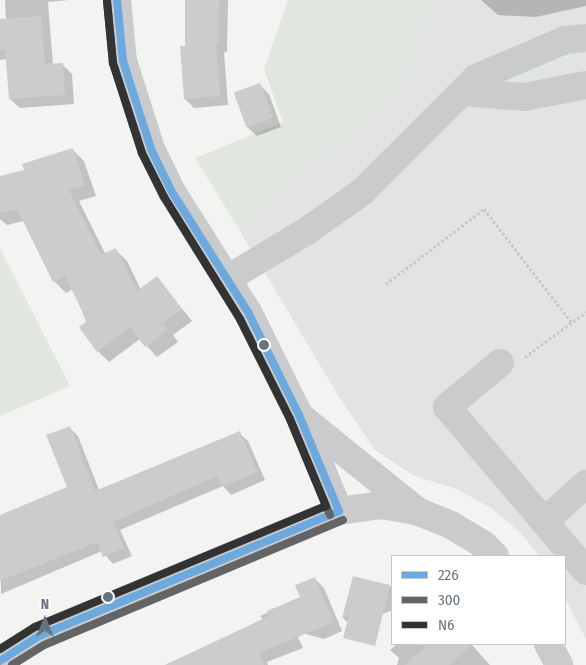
<!DOCTYPE html>
<html>
<head>
<meta charset="utf-8">
<style>
	body { margin:0 }
	#map { position:relative; width:586px; height:665px; overflow:hidden; background:#f3f3f2; font-family:"Fira Sans Condensed",sans-serif }
	div>[style] { position:absolute }
	.built>* { inset:0; background:#e2e3e3 }
	.green>* { inset:0; background:#e2e6e0 }
	.shadow>* { inset:0; background:#0003 }
	.building>* { inset:0; background:#cbcdcd; transform-origin:0 0 }
	.path>* { height:3px; margin-top:-1.5px; transform-origin:0; background:repeating-linear-gradient(90deg,#c8c8c8 0 2.5px,transparent 0 5px) }
	.minor>* { height:28px; margin:-14px; padding:0 14px; transform-origin:14px; border-radius:14px; background:#c9cbcc }
	.bus-1>* { height:8px; margin:-4px; padding:0 4px; transform-origin:4px; border-radius:4px; background:#6ca9df }
	.bus-2>* { height:8px; margin:-4px; padding:0 4px; transform-origin:4px; border-radius:4px; background:#636466 }
	.bus-3>* { height:8px; margin:-4px; padding:0 4px; transform-origin:4px; border-radius:4px; background:#333 }
	.dots>* { width:14px; height:14px; translate:-50% -50%; box-sizing:border-box; border:2px solid #fff; border-radius:50% }
	span { translate:-50% -50%; white-space:nowrap; text-align:center; line-height:1.15; -webkit-text-stroke:5px #fff; paint-order:stroke }
	.legend { position:absolute; left:391px; top:555px; width:175px; height:90px; box-sizing:border-box; background:#fff; border:1px solid #c1c7cc; margin:0; padding:6px 9px; list-style:none; font-size:15px; color:#657480 }
	.legend li { display:flex; align-items:center; gap:10px; height:25px }
	.legend b { width:25px; border:1px solid #c1c7cc }
	.north { position:absolute; left:20px; top:595px; width:50px; height:50px; -webkit-text-stroke:4px #fff; paint-order:stroke; rotate:0deg; font-size:14px; font-weight:700; line-height:20px; text-align:center; color:#657480 }
	.north::after { content:''; display:block; margin:auto; width:18px; height:22px; background:#657480; clip-path:polygon(50% 0,100% 100%,50% 72%,0 100%) }
</style>
</head>
<body>
<div id="map">
	<div class="built">
		<i style="clip-path:polygon(394px 0,586px 0,586px 639px,565px 598px,565px 556px,539px 556px,521px 533px,491px 508px,457px 489px,414px 476px,375px 450px,339px 397px,237px 226px,314px 159px)"></i>
	</div>
	<div class="green">
		<i style="clip-path:polygon(288px 0,429px 0,401px 82px,343px 147px,314px 159px,237px 226px,195px 158px,283px 122px,264px 69px)"></i>
		<i style="clip-path:polygon(586px 45px,586px 54px,535px 69px,537px 88px,492px 80px)"></i>
		<i style="clip-path:polygon(0 248px,70px 386px,0 416px)"></i>
	</div>
	<div class="shadow">
		<i style="clip-path:polygon(5px 0,69px 0,48px 2px,53px 65px,62px 64px,72px 74px,74px 104px,20px 108px,10px 99px,7px 59px,0 60px,0 21px,6px 20px)"></i>
		<i style="clip-path:polygon(187px 0,228px 0,227px 52px,224px 52px,228px 105px,194px 108px,185px 99px)"></i>
		<i style="clip-path:polygon(481px 0,586px 0,586px 6px,536px 17px,498px 15px)"></i>
		<i style="clip-path:polygon(260px 85px,269px 94px,281px 127px,257px 136px,247px 127px,235px 93px)"></i>
		<i style="clip-path:polygon(73px 150px,84px 161px,96px 196px,79px 201px,106px 255px,116px 250px,127px 261px,141px 290px,157px 278px,192px 321px,173px 335px,178px 342px,157px 357px,140px 339px,109px 362px,98px 351px,73px 289px,66px 293px,54px 281px,24px 221px,7px 225px,0 219px,0 177px,26px 171px)"></i>
		<i style="clip-path:polygon(69px 427px,78px 436px,99px 490px,239px 433px,248px 441px,265px 480px,231px 495px,223px 486px,120px 530px,132px 556px,113px 564px,102px 551px,1px 594px,0 516px,69px 488px)"></i>
		<i style="clip-path:polygon(354px 577px,392px 587px,392px 610px,352px 627px,343px 618px)"></i>
		<i style="clip-path:polygon(315px 579px,324px 588px,342px 631px,324px 639px,295px 631px,303px 648px,267px 662px,268px 665px,165px 665px,264px 620px,260px 616px,302px 598px)"></i>
		<i style="clip-path:polygon(397px 644px,471px 644px,490px 665px,397px 665px,399px 658px,390px 650px)"></i>
	</div>
	<div class="building">
		<i style="clip-path:polygon(185px 0,219px 0,218px 43px,216px 43px,220px 96px,184px 99px,180px 46px,185px 46px)"></i>
		<i style="clip-path:polygon(41px 16px,45px 64px,63px 63px,65px 95px,9px 99px,5px 50px,0 50px,0 19px)"></i>
		<i style="left:260px;top:83px;width:37px;height:28px;rotate:70deg"></i>
		<i style="clip-path:polygon(73px 148px,85px 185px,69px 190px,101px 255px,116px 248px,137px 291px,157px 276px,182px 309px,163px 323px,168px 330px,145px 347px,130px 327px,97px 352px,79px 327px,87px 321px,65px 276px,53px 282px,17px 209px,0 213px,0 176px,24px 170px,22px 164px)"></i>
		<i style="clip-path:polygon(70px 426px,95px 491px,240px 431px,257px 472px,222px 487px,217px 476px,113px 522px,124px 548px,103px 557px,97px 542px,0 581px,0 515px,67px 487px,46px 435px)"></i>
		<i style="clip-path:polygon(353px 576px,390px 585px,375px 646px,343px 638px,349px 615px,342px 618px)"></i>
		<i style="clip-path:polygon(315px 577px,334px 622px,259px 653px,264px 665px,165px 665px,269px 616px,267px 611px,300px 597px,295px 585px)"></i>
		<i style="clip-path:polygon(428px 644px,473px 644px,449px 665px,405px 665px)"></i>
	</div>
	<div class="path">
		<i style="left:386px;top:284px;width:123px;rotate:-37.4deg"></i>
		<i style="left:484px;top:209px;width:144px;rotate:52.3deg"></i>
		<i style="left:525px;top:357px;width:76px;rotate:-36.4deg"></i>
	</div>
	<div class="minor">
		<i style="left:117px;top:0;width:61px;rotate:84.4deg"></i>
		<i style="left:123px;top:61px;width:92px;rotate:72.3deg"></i>
		<i style="left:151px;top:149px;width:48px;rotate:64deg"></i>
		<i style="left:172px;top:192px;width:144px;rotate:57.7deg"></i>
		<i style="left:249px;top:314px;width:113px;rotate:63.7deg"></i>
		<i style="left:299px;top:415px;width:104px;rotate:67.4deg"></i>
		<i style="left:464px;top:92px;width:60px;rotate:4.8deg"></i>
		<i style="left:524px;top:97px;width:63px;rotate:-11deg"></i>
		<i style="left:227px;top:279px;width:93px;rotate:-31deg"></i>
		<i style="left:307px;top:231px;width:67px;rotate:-35.3deg"></i>
		<i style="left:362px;top:192px;width:161px;rotate:-45deg"></i>
		<i style="left:476px;top:78px;width:97px;rotate:-23.1deg"></i>
		<i style="left:565px;top:40px;width:21px;rotate:-5deg"></i>
		<i style="left:500px;top:363px;width:69px;rotate:140.3deg"></i>
		<i style="left:447px;top:407px;width:215px;rotate:49.7deg"></i>
		<i style="left:302px;top:418px;width:146px;rotate:38.9deg"></i>
		<i style="left:546px;top:520px;width:54px;rotate:-42deg"></i>
		<i style="left:548px;top:644px;width:24px;rotate:62deg"></i>
		<i style="left:0;top:661px;width:46px;rotate:-32.7deg"></i>
		<i style="left:39px;top:636px;width:325px;rotate:-22.6deg"></i>
		<i style="left:339px;top:511px;width:42px;rotate:-8.1deg"></i>
		<i style="left:381px;top:505px;width:39px;rotate:10deg"></i>
		<i style="left:419px;top:512px;width:35px;rotate:22deg"></i>
		<i style="left:451px;top:525px;width:37px;rotate:31deg"></i>
		<i style="left:483px;top:544px;width:17px;rotate:45deg"></i>
	</div>
	<div class="bus-1">
		<i style="left:117px;top:0;width:61px;rotate:84.4deg"></i>
		<i style="left:123px;top:61px;width:92px;rotate:72.3deg"></i>
		<i style="left:151px;top:149px;width:48px;rotate:64deg"></i>
		<i style="left:172px;top:192px;width:144px;rotate:57.7deg"></i>
		<i style="left:249px;top:314px;width:113px;rotate:63.7deg"></i>
		<i style="left:299px;top:415px;width:104px;rotate:67.4deg"></i>
		<i style="left:0;top:661px;width:46px;rotate:-32.7deg"></i>
		<i style="left:39px;top:636px;width:325px;rotate:-22.6deg"></i>
	</div>
	<div class="bus-2">
		<i style="left:107px;top:1px;width:62px;rotate:84.5deg"></i>
		<i style="left:113px;top:63px;width:95px;rotate:72.1deg"></i>
		<i style="left:142px;top:153px;width:49px;rotate:63.4deg"></i>
		<i style="left:164px;top:197px;width:144px;rotate:58.1deg"></i>
		<i style="left:240px;top:319px;width:112px;rotate:63.4deg"></i>
		<i style="left:290px;top:419px;width:104px;rotate:67.4deg"></i>
		<i style="left:12px;top:665px;width:38px;rotate:-32deg"></i>
		<i style="left:44px;top:645px;width:324px;rotate:-22.7deg"></i>
	</div>
	<div class="bus-3">
		<i style="left:0;top:649px;width:41px;rotate:-32.2deg"></i>
		<i style="left:35px;top:627px;width:315px;rotate:-22.6deg"></i>
		<i style="left:326px;top:506px;width:94px;rotate:-112.5deg"></i>
		<i style="left:290px;top:419px;width:112px;rotate:-116.6deg"></i>
		<i style="left:240px;top:319px;width:144px;rotate:-121.9deg"></i>
		<i style="left:164px;top:197px;width:49px;rotate:-116.6deg"></i>
		<i style="left:142px;top:153px;width:95px;rotate:-107.9deg"></i>
		<i style="left:113px;top:63px;width:62px;rotate:-95.5deg"></i>
	</div>
	<div class="dots">
		<i style="left:264px;top:345px;background:#657480"></i>
		<i style="left:108px;top:597px;background:#657480"></i>
	</div>
	<ul class="legend">
	<li><b style="height:6px;background:#6ca9df"></b>226</li>
	<li><b style="height:6px;background:#636466"></b>300</li>
	<li><b style="height:6px;background:#333"></b>N6</li>
	</ul>
	<div class="north">N</div>
</div>
</body>
</html>
